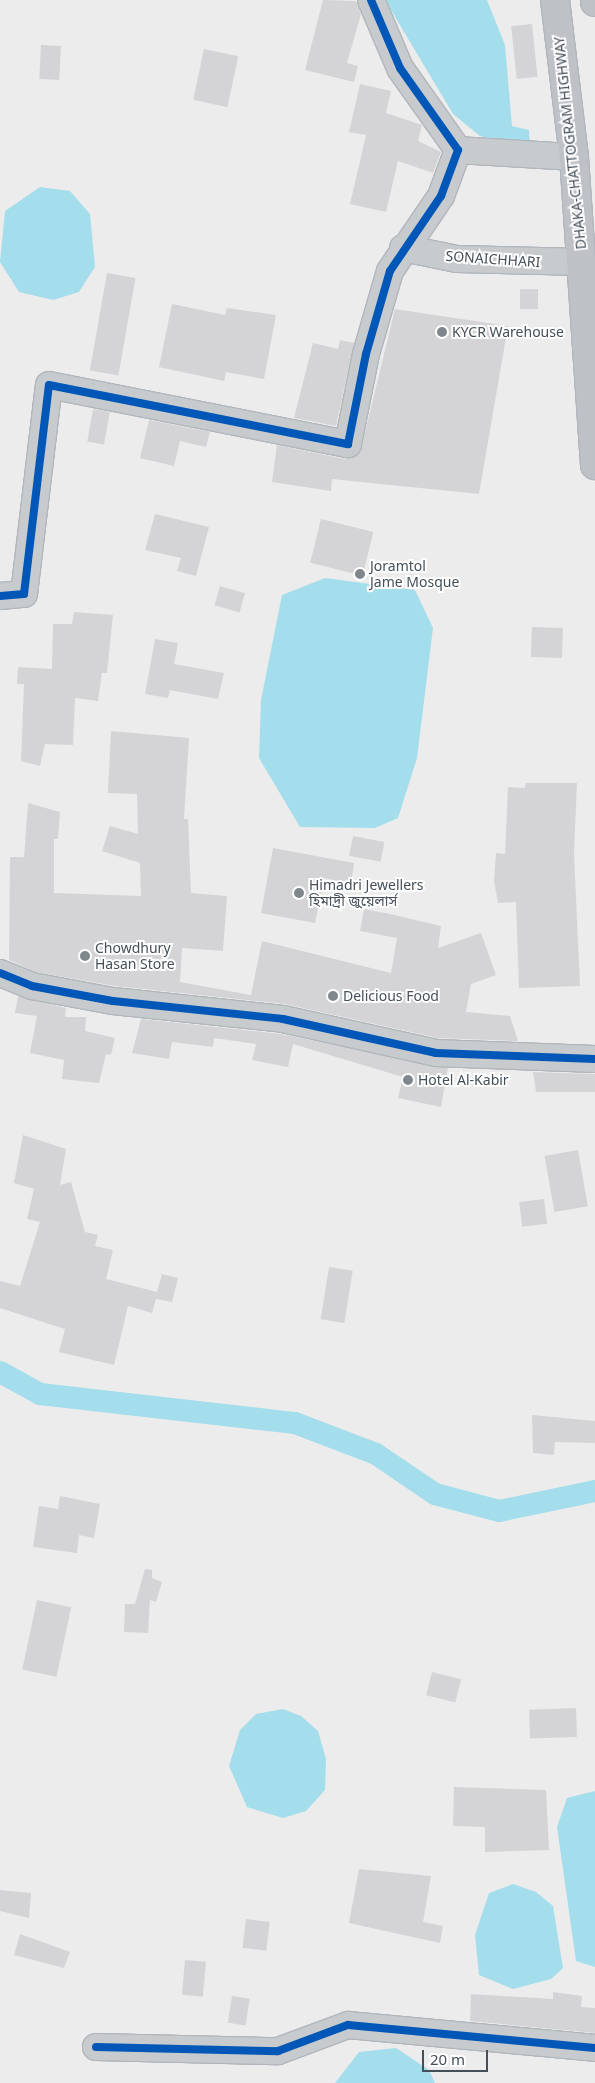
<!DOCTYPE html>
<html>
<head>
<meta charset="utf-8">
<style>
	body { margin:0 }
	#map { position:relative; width:595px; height:2083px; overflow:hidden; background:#edecec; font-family:"Noto Sans","Noto Sans Bengali",sans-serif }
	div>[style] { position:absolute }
	.water>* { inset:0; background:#a4ddec }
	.canal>* { height:22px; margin:-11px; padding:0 11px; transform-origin:11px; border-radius:11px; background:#a4ddec }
	.building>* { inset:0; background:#d4d4d7; transform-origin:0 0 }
	.roads { filter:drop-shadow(1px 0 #b1b6bc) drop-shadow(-1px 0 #b1b6bc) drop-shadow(0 1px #b1b6bc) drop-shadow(0 -1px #b1b6bc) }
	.minor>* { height:26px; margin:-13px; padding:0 13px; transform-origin:13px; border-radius:13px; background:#c8cbcd }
	.trunk>* { height:28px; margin:-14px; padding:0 14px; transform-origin:14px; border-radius:14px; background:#bec2c7 }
	.cycleway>* { height:8px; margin:-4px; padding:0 4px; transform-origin:4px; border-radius:4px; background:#0057b8 }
	.dots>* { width:14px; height:14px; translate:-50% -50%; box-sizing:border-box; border:2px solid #fff; border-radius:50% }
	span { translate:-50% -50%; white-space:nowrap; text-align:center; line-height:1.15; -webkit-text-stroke:4px #fff; paint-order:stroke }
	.street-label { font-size:14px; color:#444f59 }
	.poi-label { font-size:14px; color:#444f59 }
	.left { translate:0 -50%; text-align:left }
	.scale { position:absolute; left:422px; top:2050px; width:66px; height:22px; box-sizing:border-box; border:2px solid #444f59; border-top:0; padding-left:6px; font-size:15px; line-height:18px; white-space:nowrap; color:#444f59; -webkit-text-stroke:4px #fff; paint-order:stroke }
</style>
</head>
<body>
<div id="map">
	<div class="water">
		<i style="clip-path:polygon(385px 0,487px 0,505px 45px,512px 126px,529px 130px,530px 147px,480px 136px,453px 114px)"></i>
		<i style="clip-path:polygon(40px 187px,70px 191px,90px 214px,95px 267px,79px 292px,53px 300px,19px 292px,0 262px,5px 211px)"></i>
		<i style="clip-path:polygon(325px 578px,415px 590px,433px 628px,417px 758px,398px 818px,375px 828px,300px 827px,259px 758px,261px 700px,282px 595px)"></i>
		<i style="clip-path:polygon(283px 1709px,301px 1716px,318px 1731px,326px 1759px,325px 1790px,306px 1811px,283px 1818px,247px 1807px,229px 1766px,240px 1730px,256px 1714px)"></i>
		<i style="clip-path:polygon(595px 1791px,595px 1967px,576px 1961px,557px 1827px,567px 1798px)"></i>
		<i style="clip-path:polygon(513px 1884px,536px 1892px,553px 1906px,563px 1968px,551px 1979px,513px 1989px,479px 1975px,475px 1935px,489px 1893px)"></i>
		<i style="clip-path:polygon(396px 2048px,429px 2070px,435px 2083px,335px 2083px,359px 2052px)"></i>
	</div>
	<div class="canal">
		<i style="left:0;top:1372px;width:46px;rotate:28.8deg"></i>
		<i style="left:40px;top:1394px;width:257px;rotate:6.5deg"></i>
		<i style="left:295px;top:1423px;width:87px;rotate:20.9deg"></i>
		<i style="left:376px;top:1454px;width:71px;rotate:34.1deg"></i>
		<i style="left:435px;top:1494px;width:66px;rotate:14.9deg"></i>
		<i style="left:499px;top:1511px;width:98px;rotate:-11.8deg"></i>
	</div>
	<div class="building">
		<i style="clip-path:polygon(323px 0,356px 1px,361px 14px,347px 63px,358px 66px,354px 82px,305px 70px)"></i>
		<i style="left:532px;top:24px;width:53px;height:21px;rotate:84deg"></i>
		<i style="left:41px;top:45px;width:20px;height:34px;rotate:3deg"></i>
		<i style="left:204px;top:49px;width:35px;height:52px;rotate:12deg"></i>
		<i style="clip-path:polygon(360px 84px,391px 91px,386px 113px,422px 125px,418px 141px,441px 152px,433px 173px,398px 161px,386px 212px,350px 204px,366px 135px,349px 132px)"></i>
		<i style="left:107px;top:273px;width:29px;height:99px;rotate:10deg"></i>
		<i style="left:520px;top:289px;width:18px;height:20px"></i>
		<i style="clip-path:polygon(172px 304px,225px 315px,227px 308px,276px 315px,264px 379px,226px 372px,224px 381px,159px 367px)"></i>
		<i style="clip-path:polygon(395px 309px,508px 326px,479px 494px,332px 479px,331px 491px,272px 482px,277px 445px,345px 459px,360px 453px)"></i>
		<i style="clip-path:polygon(340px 340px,354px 343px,336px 426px,294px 418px,313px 343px,338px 349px)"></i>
		<i style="left:93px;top:409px;width:17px;height:33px;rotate:10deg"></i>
		<i style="clip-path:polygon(149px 420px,210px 432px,206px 447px,180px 441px,174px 466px,140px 458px)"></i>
		<i style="clip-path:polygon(155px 514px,209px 527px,196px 576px,177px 571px,181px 558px,145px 550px)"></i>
		<i style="left:321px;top:519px;width:54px;height:45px;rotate:14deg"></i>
		<i style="left:220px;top:586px;width:26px;height:20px;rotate:16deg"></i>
		<i style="clip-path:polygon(74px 612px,113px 615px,107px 673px,102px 673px,98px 701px,75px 698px,73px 745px,45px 744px,40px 766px,21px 761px,24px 684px,17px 684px,18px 667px,52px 669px,53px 624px,72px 624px)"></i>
		<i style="left:532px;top:627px;width:31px;height:30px;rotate:2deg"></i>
		<i style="clip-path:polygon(155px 639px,178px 643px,174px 664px,224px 673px,218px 699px,170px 690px,168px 698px,145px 694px)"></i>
		<i style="clip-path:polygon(111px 731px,189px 738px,184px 819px,188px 819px,191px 893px,227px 896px,223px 951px,182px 948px,180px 982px,251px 995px,262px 941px,391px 973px,397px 938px,360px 931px,364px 909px,390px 914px,441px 926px,438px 948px,481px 933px,496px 975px,471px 984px,466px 1012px,510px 1016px,518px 1041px,438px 1038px,285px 1004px,115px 986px,36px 972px,9px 960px,10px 857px,24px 857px,28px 803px,60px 812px,58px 839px,54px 839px,54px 893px,141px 896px,140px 863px,102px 851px,110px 826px,138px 834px,137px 794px,108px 793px)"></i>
		<i style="clip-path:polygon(526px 783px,577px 783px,574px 853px,580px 986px,519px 988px,516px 902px,498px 903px,494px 881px,496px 853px,505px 854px,508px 787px,525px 788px)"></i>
		<i style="left:353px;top:836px;width:32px;height:20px;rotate:11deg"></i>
		<i style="clip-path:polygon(273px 848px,354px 863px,351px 884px,324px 878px,315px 923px,261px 913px)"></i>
		<i style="clip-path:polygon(18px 996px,66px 1008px,65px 1017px,86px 1017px,85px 1031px,115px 1038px,111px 1055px,106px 1054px,99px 1083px,62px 1079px,64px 1060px,30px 1053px,37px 1016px,15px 1013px)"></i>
		<i style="clip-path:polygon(141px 1019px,281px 1034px,448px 1068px,441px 1107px,398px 1098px,403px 1077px,293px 1044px,288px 1067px,252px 1060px,256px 1044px,214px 1038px,213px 1047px,172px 1042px,169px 1059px,132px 1053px)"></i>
		<i style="clip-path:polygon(533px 1072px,595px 1074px,595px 1092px,536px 1092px)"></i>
		<i style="clip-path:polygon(23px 1135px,66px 1149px,60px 1185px,71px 1182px,85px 1232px,98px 1235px,95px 1246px,113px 1250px,106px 1279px,157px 1292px,162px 1274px,178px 1278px,172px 1302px,156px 1299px,152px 1313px,128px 1306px,114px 1365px,59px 1352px,65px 1329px,0 1308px,0 1281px,20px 1286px,40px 1222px,27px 1219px,34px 1189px,14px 1183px)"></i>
		<i style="left:578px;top:1150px;width:57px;height:34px;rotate:80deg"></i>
		<i style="left:544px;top:1199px;width:25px;height:25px;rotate:83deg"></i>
		<i style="left:329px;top:1267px;width:24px;height:53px;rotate:9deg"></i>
		<i style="clip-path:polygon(532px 1415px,595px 1421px,595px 1443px,555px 1442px,554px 1455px,533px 1453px)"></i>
		<i style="clip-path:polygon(60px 1496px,100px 1504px,94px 1538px,79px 1535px,77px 1553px,33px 1547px,39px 1506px,58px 1509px)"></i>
		<i style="clip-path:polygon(145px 1569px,152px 1570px,152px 1578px,162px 1582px,156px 1602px,150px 1600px,148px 1633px,124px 1632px,125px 1604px,135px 1604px)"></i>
		<i style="left:37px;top:1600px;width:35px;height:71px;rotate:12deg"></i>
		<i style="left:432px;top:1672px;width:30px;height:24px;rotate:14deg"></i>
		<i style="left:576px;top:1708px;width:29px;height:47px;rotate:88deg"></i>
		<i style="clip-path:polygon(454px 1787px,546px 1790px,549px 1850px,485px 1852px,485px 1827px,453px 1826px)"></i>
		<i style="clip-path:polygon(359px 1869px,431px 1876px,423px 1922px,443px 1926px,440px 1943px,349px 1923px)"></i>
		<i style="clip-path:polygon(0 1890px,31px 1893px,29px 1918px,0 1911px)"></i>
		<i style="left:246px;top:1919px;width:24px;height:29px;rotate:7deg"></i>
		<i style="clip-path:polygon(20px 1934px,70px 1952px,64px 1968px,14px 1955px)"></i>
		<i style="left:185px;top:1960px;width:21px;height:35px;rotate:5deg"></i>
		<i style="clip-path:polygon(553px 1992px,582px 1996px,581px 2007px,595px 2008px,595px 2033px,470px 2021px,471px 1994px,553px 1999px)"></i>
		<i style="left:232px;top:1996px;width:18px;height:27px;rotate:9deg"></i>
	</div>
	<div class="roads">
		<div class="minor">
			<i style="left:458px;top:150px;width:116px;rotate:3.5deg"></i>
			<i style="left:403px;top:248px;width:55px;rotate:11.5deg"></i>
			<i style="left:457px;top:259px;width:126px;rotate:1.4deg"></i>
			<i style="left:0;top:596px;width:24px;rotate:-5deg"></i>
			<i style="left:24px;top:594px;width:210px;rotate:-83.2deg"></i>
			<i style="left:49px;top:385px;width:305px;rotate:11.2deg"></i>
			<i style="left:348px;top:444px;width:92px;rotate:-78.7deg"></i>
			<i style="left:366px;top:354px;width:86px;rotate:-73.9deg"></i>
			<i style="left:390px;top:271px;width:91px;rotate:-55.8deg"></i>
			<i style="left:441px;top:196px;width:49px;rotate:-69.7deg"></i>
			<i style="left:458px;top:150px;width:100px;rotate:-125.3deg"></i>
			<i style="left:400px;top:68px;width:74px;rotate:-113.1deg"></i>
			<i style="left:0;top:973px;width:35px;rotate:22deg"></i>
			<i style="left:32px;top:986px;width:82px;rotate:10.5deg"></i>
			<i style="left:113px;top:1001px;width:171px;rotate:6deg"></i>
			<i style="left:283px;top:1019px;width:157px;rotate:12.5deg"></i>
			<i style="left:436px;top:1053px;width:159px;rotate:2.2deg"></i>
			<i style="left:96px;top:2047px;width:182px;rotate:1.3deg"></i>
			<i style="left:278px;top:2051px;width:75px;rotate:-20.4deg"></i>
			<i style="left:348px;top:2025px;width:248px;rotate:5.3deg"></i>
		</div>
		<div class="trunk">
			<i style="left:555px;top:0;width:158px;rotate:83.1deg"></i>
			<i style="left:574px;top:157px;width:309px;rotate:86.1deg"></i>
			<i style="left:595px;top:0;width:2px;rotate:90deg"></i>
		</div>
	</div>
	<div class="cycleway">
		<i style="left:0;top:596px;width:24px;rotate:-5deg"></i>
		<i style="left:24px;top:594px;width:210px;rotate:-83.2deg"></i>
		<i style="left:49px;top:385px;width:305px;rotate:11.2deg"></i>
		<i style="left:348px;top:444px;width:92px;rotate:-78.7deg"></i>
		<i style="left:366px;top:354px;width:86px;rotate:-73.9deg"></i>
		<i style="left:390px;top:271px;width:91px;rotate:-55.8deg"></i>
		<i style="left:441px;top:196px;width:49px;rotate:-69.7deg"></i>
		<i style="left:458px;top:150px;width:100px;rotate:-125.3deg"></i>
		<i style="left:400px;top:68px;width:74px;rotate:-113.1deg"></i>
		<i style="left:0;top:973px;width:35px;rotate:22deg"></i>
		<i style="left:32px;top:986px;width:82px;rotate:10.5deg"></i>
		<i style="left:113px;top:1001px;width:171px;rotate:6deg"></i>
		<i style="left:283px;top:1019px;width:157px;rotate:12.5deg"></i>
		<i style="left:436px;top:1053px;width:159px;rotate:2.2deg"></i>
		<i style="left:96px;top:2047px;width:182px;rotate:1.3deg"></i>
		<i style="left:278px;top:2051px;width:75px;rotate:-20.4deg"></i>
		<i style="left:348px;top:2025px;width:248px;rotate:5.3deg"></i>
	</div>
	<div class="dots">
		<i style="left:442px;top:332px;background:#7f868c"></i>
		<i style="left:360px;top:574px;background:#7f868c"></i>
		<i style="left:299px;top:893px;background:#7f868c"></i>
		<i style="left:85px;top:956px;background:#7f868c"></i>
		<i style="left:333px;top:996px;background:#7f868c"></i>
		<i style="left:408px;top:1080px;background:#7f868c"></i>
	</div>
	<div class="street-label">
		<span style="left:570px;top:143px;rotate:-96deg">DHAKA-CHATTOGRAM HIGHWAY</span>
		<span style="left:493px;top:259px;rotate:4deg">SONAICHHARI</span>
	</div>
	<div class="poi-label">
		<span class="left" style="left:452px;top:332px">KYCR Warehouse</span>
		<span class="left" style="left:370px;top:574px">Joramtol<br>Jame Mosque</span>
		<span class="left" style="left:309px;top:893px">Himadri Jewellers<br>হিমাদ্রী জুয়েলার্স</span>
		<span class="left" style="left:95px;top:956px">Chowdhury<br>Hasan Store</span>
		<span class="left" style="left:343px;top:996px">Delicious Food</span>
		<span class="left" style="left:418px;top:1080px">Hotel Al-Kabir</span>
	</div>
	<div class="scale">20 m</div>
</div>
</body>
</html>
